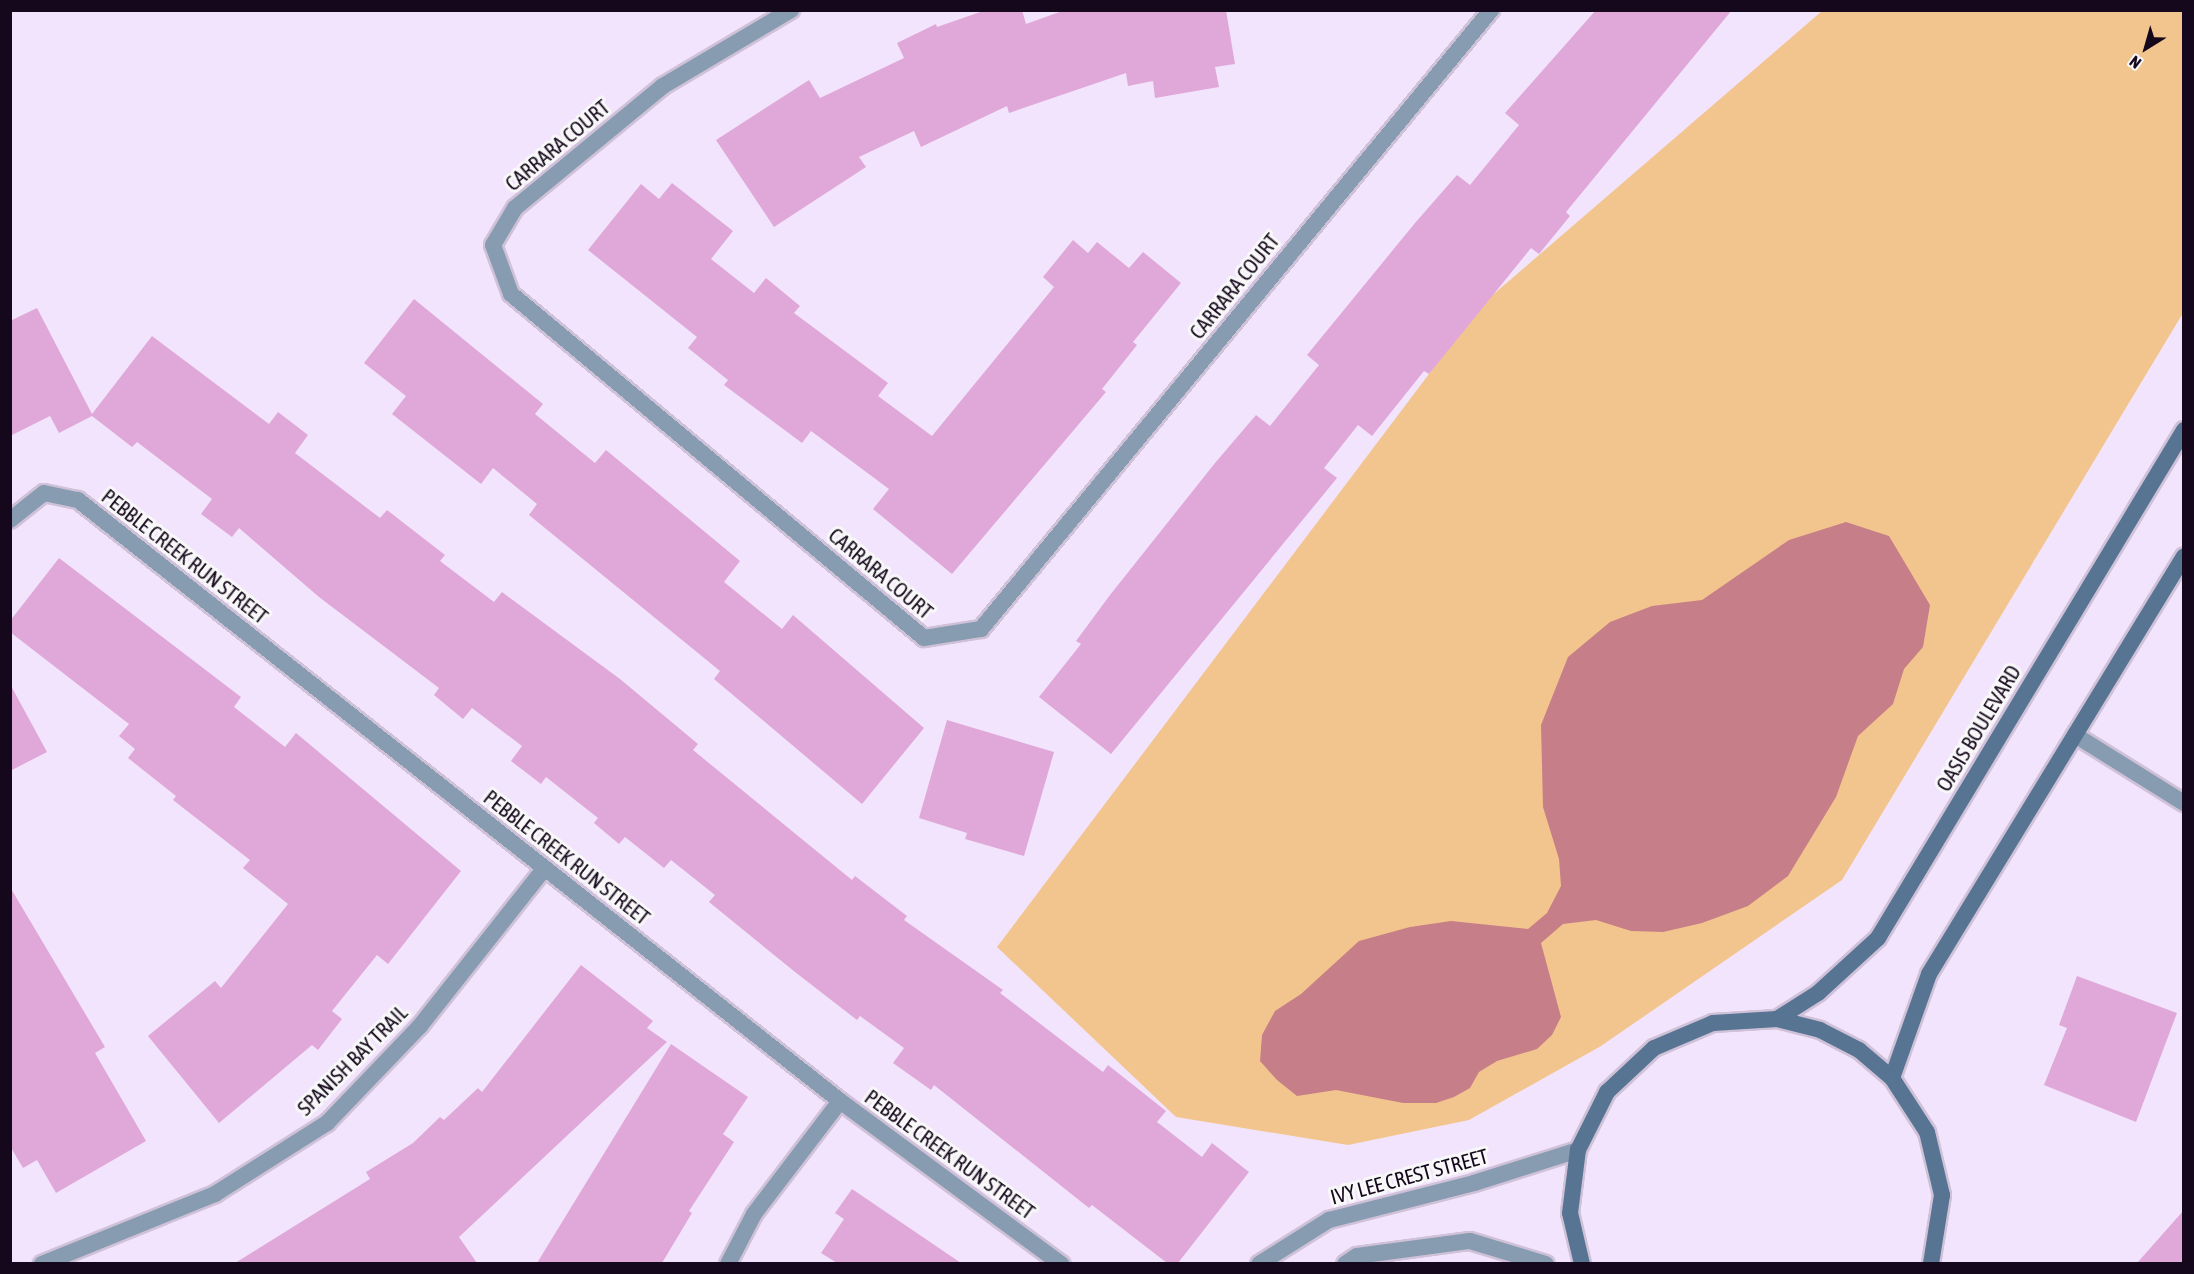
<!DOCTYPE html>
<html>
<head>
<meta charset="utf-8">
<style>
	body { margin:0 }
	#map { position:relative; width:2194px; height:1274px; overflow:hidden; background:#f2e4fc; font-family:"Asap Condensed",sans-serif }
	div>[style] { position:absolute }
	.green>* { inset:0; background:#f3c58e }
	.water>* { inset:0; background:#c67e88 }
	.building>* { inset:0; background:#e0a8d9 }
	.roads { filter:drop-shadow(2px 0 #cfc1d8) drop-shadow(-2px 0 #cfc1d8) drop-shadow(0 2px #cfc1d8) drop-shadow(0 -2px #cfc1d8) }
	.minor>* { height:16px; margin:-8px; padding:0 8px; transform-origin:8px; border-radius:8px; background:#879bb1 }
	.tertiary>* { height:16px; margin:-8px; padding:0 8px; transform-origin:8px; border-radius:8px; background:#879bb1 }
	.secondary>* { height:16px; margin:-8px; padding:0 8px; transform-origin:8px; border-radius:8px; background:#577493 }
	span { translate:-50% -50%; white-space:nowrap; text-align:center; line-height:1.15; -webkit-text-stroke:6px #f8f8f8; paint-order:stroke }
	.street-label { font-size:21px; color:#15081c }
	.frame { position:absolute; inset:0; border:12px solid #15081c; pointer-events:none }
	.north { position:absolute; left:2116px; top:18px; width:60px; height:60px; -webkit-text-stroke:4px #f8f8f8; paint-order:stroke; rotate:217deg; font-size:16px; font-weight:700; line-height:24px; text-align:center; color:#15081c }
	.north::after { content:''; display:block; margin:auto; width:21px; height:27px; background:#15081c; clip-path:polygon(50% 0,100% 100%,50% 72%,0 100%) }
</style>
</head>
<body>
<div id="map">
	<div class="green">
		<i style="clip-path:polygon(1822px 11px,2183px 11px,2183px 313px,1842px 880px,1601px 1046px,1469px 1120px,1348px 1145px,1176px 1117px,997px 947px,1481px 305px)"></i>
	</div>
	<div class="water">
		<i style="clip-path:polygon(1846px 522px,1889px 536px,1930px 605px,1923px 647px,1904px 669px,1893px 704px,1858px 736px,1836px 797px,1788px 876px,1748px 906px,1702px 923px,1663px 932px,1631px 931px,1596px 920px,1563px 924px,1541px 943px,1561px 1017px,1552px 1035px,1537px 1049px,1497px 1061px,1479px 1072px,1470px 1088px,1454px 1097px,1436px 1103px,1403px 1103px,1336px 1090px,1297px 1096px,1277px 1080px,1260px 1061px,1262px 1035px,1275px 1011px,1301px 994px,1359px 941px,1410px 927px,1451px 921px,1528px 929px,1547px 913px,1561px 886px,1559px 859px,1543px 807px,1541px 725px,1568px 657px,1610px 622px,1652px 606px,1702px 600px,1789px 540px)"></i>
	</div>
	<div class="building">
		<i style="clip-path:polygon(986px 10px,1022px 10px,1026px 24px,1065px 10px,1226px 10px,1235px 64px,1215px 67px,1219px 87px,1155px 98px,1153px 81px,1128px 86px,1126px 73px,1009px 113px,1007px 106px,921px 147px,914px 131px,859px 157px,866px 167px,774px 227px,716px 140px,809px 80px,820px 98px,904px 58px,897px 43px,936px 24px,937px 27px)"></i>
		<i style="clip-path:polygon(1596px 10px,1732px 10px,1566px 212px,1570px 216px,1539px 254px,1531px 248px,1429px 374px,1424px 371px,1372px 436px,1358px 425px,1324px 468px,1337px 478px,1111px 754px,1039px 697px,1081px 644px,1076px 641px,1110px 595px,1215px 463px,1256px 415px,1270px 426px,1319px 365px,1307px 355px,1415px 223px,1457px 175px,1470px 185px,1519px 125px,1505px 113px)"></i>
		<i style="clip-path:polygon(672px 183px,733px 231px,711px 259px,754px 293px,766px 278px,800px 306px,794px 313px,888px 383px,878px 396px,932px 436px,1054px 287px,1043px 277px,1073px 240px,1088px 253px,1097px 242px,1129px 268px,1143px 252px,1181px 283px,1133px 342px,1137px 345px,1102px 389px,1106px 392px,952px 574px,873px 509px,889px 489px,811px 431px,802px 443px,724px 385px,728px 380px,688px 348px,697px 337px,588px 250px,641px 184px,659px 199px)"></i>
		<i style="clip-path:polygon(414px 299px,543px 404px,535px 414px,595px 463px,606px 450px,740px 561px,724px 582px,782px 629px,793px 615px,924px 728px,862px 804px,714px 679px,720px 671px,529px 515px,537px 504px,493px 468px,481px 484px,392px 414px,406px 396px,364px 363px)"></i>
		<i style="clip-path:polygon(37px 308px,92px 414px,152px 336px,269px 424px,278px 412px,308px 435px,295px 453px,380px 518px,387px 510px,445px 555px,440px 561px,494px 602px,502px 592px,620px 679px,698px 744px,693px 750px,852px 880px,855px 876px,907px 916px,904px 920px,1003px 990px,1000px 993px,1103px 1072px,1108px 1065px,1166px 1111px,1157px 1122px,1202px 1157px,1212px 1143px,1249px 1172px,1178px 1263px,1167px 1263px,1092px 1205px,1089px 1208px,934px 1085px,931px 1090px,893px 1063px,904px 1048px,860px 1016px,857px 1020px,795px 972px,709px 902px,715px 895px,671px 860px,664px 868px,625px 837px,619px 844px,594px 823px,598px 818px,546px 777px,541px 784px,511px 761px,522px 746px,472px 708px,463px 719px,434px 695px,439px 688px,319px 597px,239px 528px,232px 537px,201px 514px,212px 499px,137px 442px,132px 447px,92px 416px,59px 433px,50px 416px,10px 436px,10px 321px)"></i>
		<i style="clip-path:polygon(59px 558px,241px 697px,234px 707px,285px 747px,296px 733px,461px 871px,388px 964px,377px 955px,332px 1011px,342px 1019px,318px 1050px,312px 1045px,219px 1123px,148px 1036px,215px 981px,221px 988px,288px 904px,243px 868px,250px 860px,173px 800px,176px 796px,128px 758px,135px 749px,119px 736px,129px 724px,10px 632px,10px 621px)"></i>
		<i style="clip-path:polygon(10px 684px,47px 752px,10px 771px)"></i>
		<i style="clip-path:polygon(947px 720px,1054px 752px,1024px 856px,965px 839px,967px 833px,919px 818px)"></i>
		<i style="clip-path:polygon(10px 887px,105px 1047px,95px 1053px,146px 1141px,56px 1193px,37px 1160px,23px 1168px,10px 1146px)"></i>
		<i style="clip-path:polygon(581px 965px,653px 1021px,647px 1028px,667px 1042px,459px 1237px,477px 1263px,235px 1263px,370px 1179px,366px 1172px,413px 1143px,440px 1117px,444px 1120px,478px 1088px,482px 1092px)"></i>
		<i style="clip-path:polygon(2077px 976px,2177px 1013px,2136px 1122px,2044px 1085px,2067px 1028px,2059px 1025px)"></i>
		<i style="clip-path:polygon(671px 1044px,748px 1097px,723px 1134px,734px 1142px,689px 1211px,692px 1213px,662px 1263px,537px 1263px)"></i>
		<i style="clip-path:polygon(852px 1189px,961px 1263px,837px 1263px,821px 1253px,844px 1219px,835px 1213px)"></i>
		<i style="clip-path:polygon(2184px 1210px,2184px 1263px,2137px 1263px)"></i>
	</div>
	<div class="roads">
		<div class="minor">
			<i style="left:791px;top:10px;width:149px;rotate:149.3deg"></i>
			<i style="left:663px;top:86px;width:192px;rotate:140.5deg"></i>
			<i style="left:515px;top:208px;width:43px;rotate:120.7deg"></i>
			<i style="left:493px;top:245px;width:52px;rotate:69.8deg"></i>
			<i style="left:511px;top:294px;width:537px;rotate:39.79deg"></i>
			<i style="left:924px;top:638px;width:58px;rotate:-9deg"></i>
			<i style="left:981px;top:629px;width:802px;rotate:-50.51deg"></i>
			<i style="left:10px;top:520px;width:43px;rotate:-38.5deg"></i>
			<i style="left:44px;top:493px;width:35px;rotate:12deg"></i>
			<i style="left:78px;top:500px;width:970px;rotate:38.26deg"></i>
			<i style="left:840px;top:1101px;width:275px;rotate:36.4deg"></i>
			<i style="left:2075px;top:735px;width:128px;rotate:32deg"></i>
			<i style="left:42px;top:1264px;width:187px;rotate:-22deg"></i>
			<i style="left:215px;top:1194px;width:133px;rotate:-32.4deg"></i>
			<i style="left:327px;top:1123px;width:134px;rotate:-46.2deg"></i>
			<i style="left:420px;top:1026px;width:201px;rotate:-51.7deg"></i>
			<i style="left:728px;top:1264px;width:56px;rotate:-62.5deg"></i>
			<i style="left:754px;top:1214px;width:142px;rotate:-52.7deg"></i>
		</div>
		<div class="tertiary">
			<i style="left:1259px;top:1264px;width:83px;rotate:-32.2deg"></i>
			<i style="left:1329px;top:1220px;width:150px;rotate:-14.3deg"></i>
			<i style="left:1474px;top:1183px;width:109px;rotate:-17.6deg"></i>
			<i style="left:1345px;top:1264px;width:14px;rotate:-34deg"></i>
			<i style="left:1357px;top:1256px;width:114px;rotate:-7.6deg"></i>
			<i style="left:1470px;top:1241px;width:79px;rotate:16.8deg"></i>
		</div>
		<div class="secondary">
			<i style="left:1777px;top:1019px;width:49px;rotate:-32.4deg"></i>
			<i style="left:1818px;top:993px;width:81px;rotate:-42.5deg"></i>
			<i style="left:1878px;top:938px;width:593px;rotate:-58.94deg"></i>
			<i style="left:1892px;top:1078px;width:110px;rotate:-70.4deg"></i>
			<i style="left:1929px;top:974px;width:489px;rotate:-58.6deg"></i>
			<i style="left:1582px;top:1264px;width:52px;rotate:-103.2deg"></i>
			<i style="left:1570px;top:1213px;width:64px;rotate:-82.8deg"></i>
			<i style="left:1578px;top:1150px;width:65px;rotate:-63.4deg"></i>
			<i style="left:1607px;top:1092px;width:64px;rotate:-43.1deg"></i>
			<i style="left:1654px;top:1048px;width:64px;rotate:-23deg"></i>
			<i style="left:1713px;top:1023px;width:64px;rotate:-3.6deg"></i>
			<i style="left:1777px;top:1019px;width:44px;rotate:14.3deg"></i>
			<i style="left:1820px;top:1030px;width:44px;rotate:27.1deg"></i>
			<i style="left:1859px;top:1050px;width:43px;rotate:40.3deg"></i>
			<i style="left:1892px;top:1078px;width:64px;rotate:57.1deg"></i>
			<i style="left:1927px;top:1132px;width:65px;rotate:76.6deg"></i>
			<i style="left:1942px;top:1195px;width:70px;rotate:99.1deg"></i>
		</div>
	</div>
	<div class="street-label">
		<span style="left:557px;top:145px;rotate:-40deg">CARRARA COURT</span>
		<span style="left:1234px;top:286px;rotate:-51deg">CARRARA COURT</span>
		<span style="left:185px;top:556px;rotate:38deg">PEBBLE CREEK RUN STREET</span>
		<span style="left:881px;top:573px;rotate:40deg">CARRARA COURT</span>
		<span style="left:1978px;top:728px;rotate:-59deg">OASIS BOULEVARD</span>
		<span style="left:567px;top:857px;rotate:38deg">PEBBLE CREEK RUN STREET</span>
		<span style="left:352px;top:1060px;rotate:-45deg">SPANISH BAY TRAIL</span>
		<span style="left:950px;top:1154px;rotate:36deg">PEBBLE CREEK RUN STREET</span>
		<span style="left:1409px;top:1176px;rotate:-15deg">IVY LEE CREST STREET</span>
	</div>
	<div class="frame"></div>
	<div class="north">N</div>
</div>
</body>
</html>
